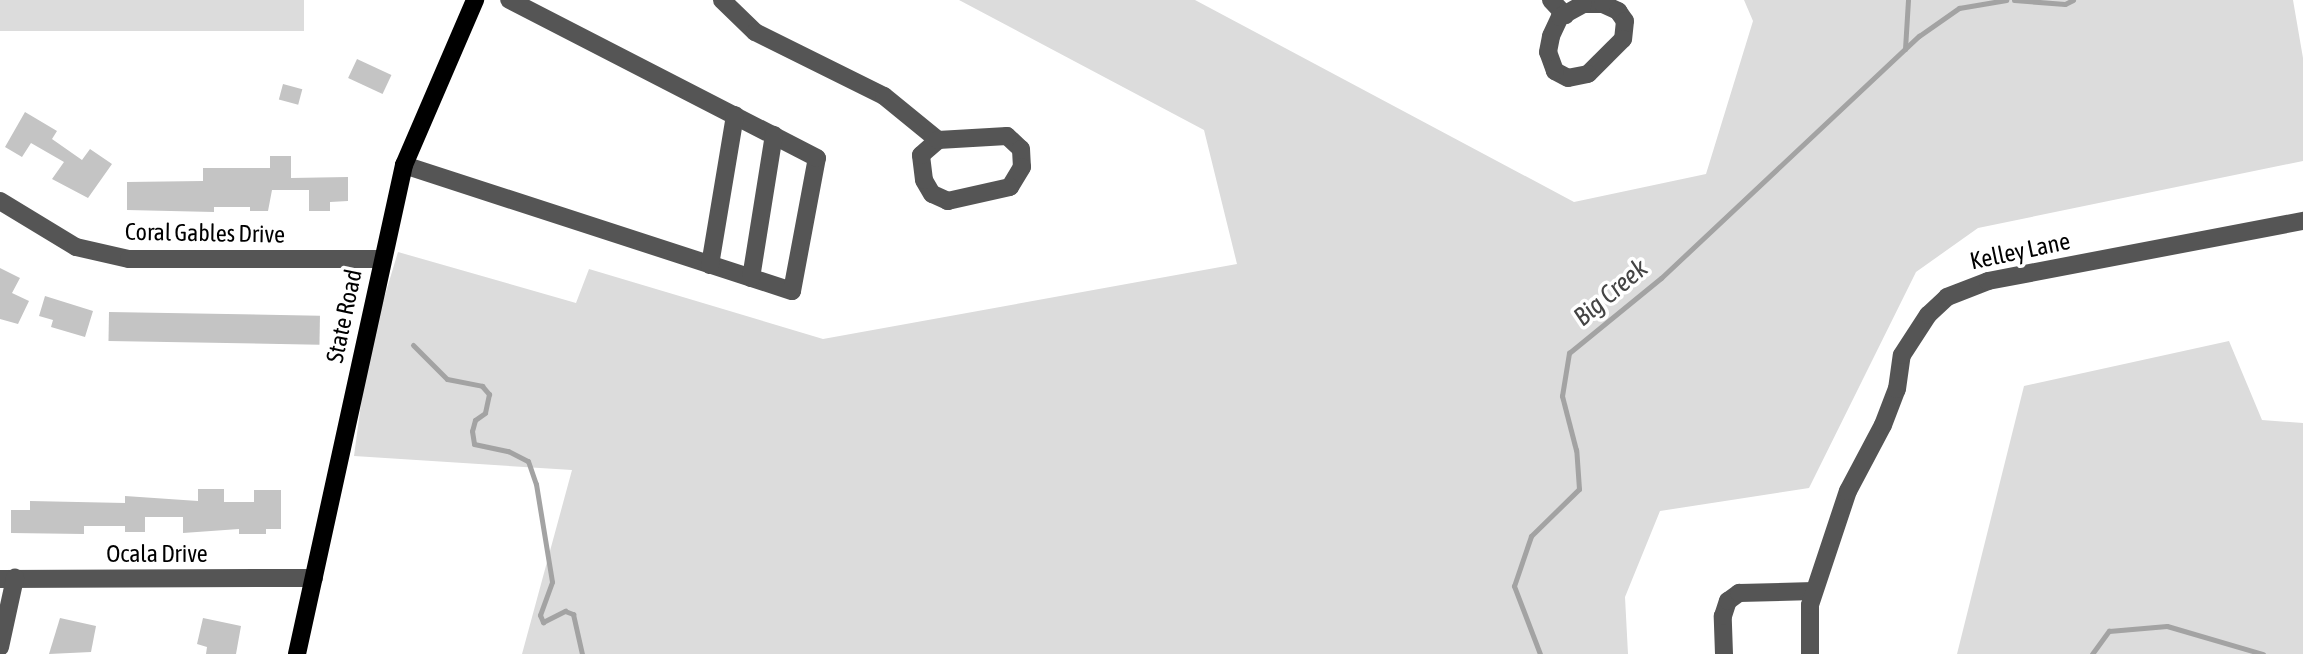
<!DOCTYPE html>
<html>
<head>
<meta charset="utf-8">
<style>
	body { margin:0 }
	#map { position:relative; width:2303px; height:654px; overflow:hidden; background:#fff; font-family:"Asap Condensed",sans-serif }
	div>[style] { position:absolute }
	.green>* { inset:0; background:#dcdcdc; transform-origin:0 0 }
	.stream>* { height:5px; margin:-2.5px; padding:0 2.5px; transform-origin:2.5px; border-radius:2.5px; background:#a3a3a3 }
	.building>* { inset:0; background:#c4c4c4; transform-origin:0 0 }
	.minor>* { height:18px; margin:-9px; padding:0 9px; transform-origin:9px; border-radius:9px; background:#555 }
	.major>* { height:18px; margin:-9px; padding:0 9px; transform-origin:9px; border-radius:9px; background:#000 }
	span { translate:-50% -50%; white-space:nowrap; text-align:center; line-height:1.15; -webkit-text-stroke:7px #fff; paint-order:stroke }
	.street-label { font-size:24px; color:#000 }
	.water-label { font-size:26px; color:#444; font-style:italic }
</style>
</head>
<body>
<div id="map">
	<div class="green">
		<i style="left:0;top:0;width:304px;height:31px"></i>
		<i style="clip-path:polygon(959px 0,1195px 0,1574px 202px,1706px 174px,1753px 21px,1744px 0,2293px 0,2303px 58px,2303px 161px,1978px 228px,1916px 272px,1809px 488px,1660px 511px,1625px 597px,1628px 654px,522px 654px,572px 470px,354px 456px,368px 351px,398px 252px,576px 303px,589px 269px,823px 339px,1237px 264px,1204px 130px)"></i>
		<i style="clip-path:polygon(2229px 341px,2262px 420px,2303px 423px,2303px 654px,1957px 654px,2024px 386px)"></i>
	</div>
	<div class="stream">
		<i style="left:2014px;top:0;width:51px;rotate:4.5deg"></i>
		<i style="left:2065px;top:4px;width:9px;rotate:-27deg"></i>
		<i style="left:1905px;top:49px;width:49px;rotate:-86.5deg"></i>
		<i style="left:413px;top:345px;width:48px;rotate:45deg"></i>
		<i style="left:447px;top:379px;width:36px;rotate:11deg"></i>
		<i style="left:482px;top:386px;width:11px;rotate:49deg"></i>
		<i style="left:489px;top:394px;width:19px;rotate:102deg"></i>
		<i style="left:485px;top:413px;width:12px;rotate:145deg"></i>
		<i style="left:475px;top:420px;width:11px;rotate:105deg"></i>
		<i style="left:472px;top:431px;width:13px;rotate:81deg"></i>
		<i style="left:474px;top:444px;width:35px;rotate:12deg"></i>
		<i style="left:508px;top:451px;width:22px;rotate:27deg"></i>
		<i style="left:528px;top:461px;width:24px;rotate:71deg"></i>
		<i style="left:536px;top:484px;width:99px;rotate:80.7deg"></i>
		<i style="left:552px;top:582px;width:35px;rotate:110deg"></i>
		<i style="left:540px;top:615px;width:8px;rotate:67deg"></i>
		<i style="left:543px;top:622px;width:25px;rotate:-27deg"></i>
		<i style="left:565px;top:611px;width:9px;rotate:21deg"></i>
		<i style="left:573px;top:614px;width:41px;rotate:77.3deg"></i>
		<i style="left:1540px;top:654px;width:73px;rotate:-110.9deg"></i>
		<i style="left:1514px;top:586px;width:53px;rotate:-71.2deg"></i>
		<i style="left:1531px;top:536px;width:67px;rotate:-44.4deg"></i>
		<i style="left:1579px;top:489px;width:39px;rotate:-94deg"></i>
		<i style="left:1576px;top:450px;width:56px;rotate:-104.5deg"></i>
		<i style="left:1562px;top:396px;width:44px;rotate:-80.8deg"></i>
		<i style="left:1569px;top:353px;width:119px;rotate:-39.2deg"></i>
		<i style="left:1661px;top:278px;width:354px;rotate:-43.2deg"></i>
		<i style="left:1919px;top:36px;width:49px;rotate:-35deg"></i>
		<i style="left:1959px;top:8px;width:48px;rotate:-9.7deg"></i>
		<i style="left:2092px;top:654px;width:29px;rotate:-54deg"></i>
		<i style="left:2109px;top:631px;width:58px;rotate:-4.9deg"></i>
		<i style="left:2167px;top:626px;width:100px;rotate:16.3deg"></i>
	</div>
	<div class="building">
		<i style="left:357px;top:59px;width:38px;height:21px;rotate:25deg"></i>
		<i style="left:283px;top:84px;width:20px;height:16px;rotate:15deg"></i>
		<i style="clip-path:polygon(25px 112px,57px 131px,52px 139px,82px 160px,90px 149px,112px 164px,88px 198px,52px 179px,64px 162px,31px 143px,22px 157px,5px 147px)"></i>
		<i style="clip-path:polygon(270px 156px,291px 156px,291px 178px,348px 177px,348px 201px,330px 202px,330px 211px,309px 211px,309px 190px,272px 190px,268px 211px,250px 211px,250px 207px,214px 207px,214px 212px,127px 210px,127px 182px,203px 181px,203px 168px,270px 168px)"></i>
		<i style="clip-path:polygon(0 268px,20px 278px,12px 293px,29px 301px,18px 324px,0 319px)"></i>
		<i style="clip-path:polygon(45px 296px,93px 311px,85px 337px,51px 327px,53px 320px,39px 316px)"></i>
		<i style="left:109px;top:312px;width:211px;height:29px;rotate:1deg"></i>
		<i style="clip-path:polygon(198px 489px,224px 489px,224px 502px,254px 502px,254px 490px,281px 490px,281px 529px,266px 529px,266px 534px,239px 534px,239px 529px,183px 533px,183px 517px,145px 517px,145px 532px,125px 532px,125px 526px,84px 526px,84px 534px,11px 533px,11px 510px,30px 510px,30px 501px,125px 503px,125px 496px,198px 501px)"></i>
		<i style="clip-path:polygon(60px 618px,96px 626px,91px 652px,49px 654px)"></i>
		<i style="clip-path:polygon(203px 618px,241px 626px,236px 654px,206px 654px,207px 647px,197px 644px)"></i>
	</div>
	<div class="minor">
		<i style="left:722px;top:0;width:46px;rotate:44.1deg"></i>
		<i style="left:755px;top:32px;width:144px;rotate:26.4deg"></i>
		<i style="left:884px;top:96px;width:70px;rotate:39.2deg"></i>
		<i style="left:1551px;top:0;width:21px;rotate:47deg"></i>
		<i style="left:1583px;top:4px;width:20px"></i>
		<i style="left:1603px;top:4px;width:17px;rotate:25deg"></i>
		<i style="left:1618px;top:11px;width:12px;rotate:55deg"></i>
		<i style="left:1625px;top:21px;width:18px;rotate:96deg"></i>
		<i style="left:1623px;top:39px;width:49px;rotate:135deg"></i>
		<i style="left:1588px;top:74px;width:20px;rotate:169deg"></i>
		<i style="left:1568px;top:78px;width:15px;rotate:-152deg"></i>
		<i style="left:1555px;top:71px;width:20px;rotate:-110deg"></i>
		<i style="left:1548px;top:52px;width:16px;rotate:-79deg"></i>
		<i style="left:1551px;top:36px;width:21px;rotate:-65deg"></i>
		<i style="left:1560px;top:17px;width:26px;rotate:-29deg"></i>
		<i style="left:1007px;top:136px;width:19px;rotate:43deg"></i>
		<i style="left:1021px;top:149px;width:18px;rotate:87deg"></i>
		<i style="left:1022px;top:167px;width:23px;rotate:121deg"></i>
		<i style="left:1010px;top:187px;width:64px;rotate:167.3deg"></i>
		<i style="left:948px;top:201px;width:17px;rotate:-156deg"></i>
		<i style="left:932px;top:194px;width:16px;rotate:-120deg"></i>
		<i style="left:924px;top:180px;width:25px;rotate:-97deg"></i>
		<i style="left:921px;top:155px;width:23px;rotate:-41deg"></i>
		<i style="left:938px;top:140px;width:69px;rotate:-3.3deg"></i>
		<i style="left:404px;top:165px;width:408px;rotate:18deg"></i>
		<i style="left:792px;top:291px;width:135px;rotate:-79.4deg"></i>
		<i style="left:817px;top:158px;width:346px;rotate:-152.8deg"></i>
		<i style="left:0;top:201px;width:89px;rotate:31.2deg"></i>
		<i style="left:76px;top:247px;width:54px;rotate:12.8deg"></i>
		<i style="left:129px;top:259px;width:252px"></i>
		<i style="left:710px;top:265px;width:152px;rotate:-80.5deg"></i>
		<i style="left:751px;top:278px;width:145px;rotate:-80.9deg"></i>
		<i style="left:0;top:579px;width:314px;rotate:-0.2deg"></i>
		<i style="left:0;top:647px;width:71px;rotate:-77.7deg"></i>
		<i style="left:1724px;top:654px;width:38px;rotate:-92deg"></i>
		<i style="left:1723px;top:616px;width:16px;rotate:-72deg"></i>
		<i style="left:1728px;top:601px;width:14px;rotate:-36deg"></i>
		<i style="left:1739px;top:593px;width:75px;rotate:-1.5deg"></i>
		<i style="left:1810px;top:654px;width:49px;rotate:-90deg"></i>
		<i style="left:1810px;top:605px;width:120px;rotate:-71.6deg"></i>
		<i style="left:1848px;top:491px;width:75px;rotate:-62.1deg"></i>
		<i style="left:1883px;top:425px;width:39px;rotate:-69deg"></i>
		<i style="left:1897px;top:389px;width:34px;rotate:-82deg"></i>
		<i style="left:1902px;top:355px;width:48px;rotate:-57deg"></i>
		<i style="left:1928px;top:315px;width:26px;rotate:-43deg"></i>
		<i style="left:1947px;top:297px;width:44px;rotate:-21.3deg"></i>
		<i style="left:1988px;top:281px;width:321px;rotate:-10.8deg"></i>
	</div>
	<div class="major">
		<i style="left:297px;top:654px;width:501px;rotate:-77.66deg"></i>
		<i style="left:404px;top:165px;width:180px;rotate:-66.7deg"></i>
	</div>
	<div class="street-label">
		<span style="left:205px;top:233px;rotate:1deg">Coral Gables Drive</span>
		<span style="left:2020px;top:251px;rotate:-12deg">Kelley Lane</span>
		<span style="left:344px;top:316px;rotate:-78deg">State Road</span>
		<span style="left:157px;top:554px">Ocala Drive</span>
	</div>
	<div class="water-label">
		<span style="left:1611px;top:293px;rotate:-40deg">Big Creek</span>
	</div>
</div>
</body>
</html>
